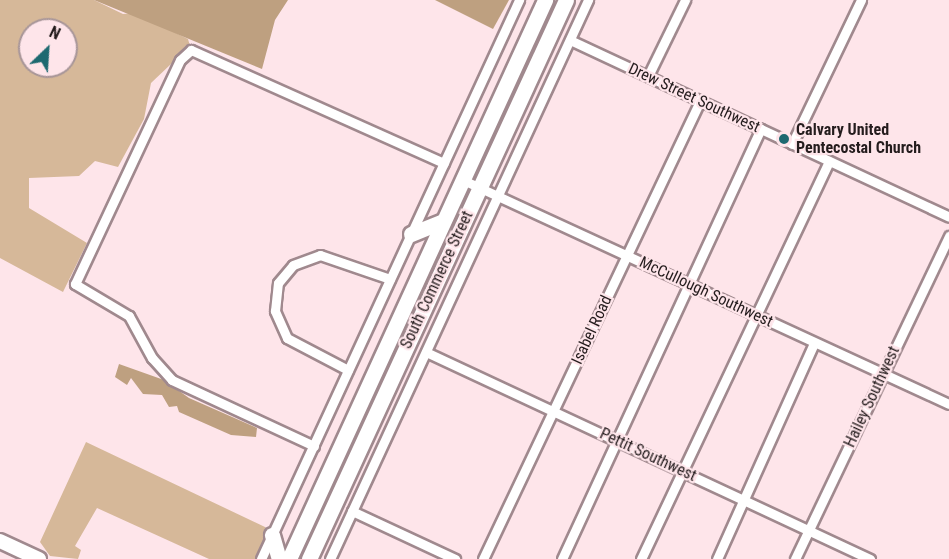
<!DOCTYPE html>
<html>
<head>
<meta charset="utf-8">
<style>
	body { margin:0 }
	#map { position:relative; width:949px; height:559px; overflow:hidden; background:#fee5ea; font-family:"Roboto Condensed",sans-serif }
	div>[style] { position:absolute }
	.green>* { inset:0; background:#d6b899 }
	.forest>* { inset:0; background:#bea080 }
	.roads { filter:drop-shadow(2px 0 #a0898e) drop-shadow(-2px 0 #a0898e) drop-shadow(0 2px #a0898e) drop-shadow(0 -2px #a0898e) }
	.street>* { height:9px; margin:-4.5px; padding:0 4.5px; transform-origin:4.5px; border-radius:4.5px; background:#fff }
	.secondary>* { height:14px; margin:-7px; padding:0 7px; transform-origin:7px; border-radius:7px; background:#fff }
	.primary>* { height:15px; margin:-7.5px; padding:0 7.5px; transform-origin:7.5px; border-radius:7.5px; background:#fff }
	.dots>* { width:16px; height:16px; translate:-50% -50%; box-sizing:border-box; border:3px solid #fee5ea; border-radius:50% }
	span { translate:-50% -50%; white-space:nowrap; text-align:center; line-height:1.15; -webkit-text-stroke:4.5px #fee5ea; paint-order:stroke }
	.street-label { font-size:16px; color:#241c1d }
	.poi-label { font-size:16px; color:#241c1d; font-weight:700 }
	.left { translate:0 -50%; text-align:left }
	.north { position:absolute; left:18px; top:18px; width:60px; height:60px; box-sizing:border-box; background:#fee5ea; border:2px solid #a79598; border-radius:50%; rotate:25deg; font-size:16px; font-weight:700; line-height:24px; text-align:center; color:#241c1d }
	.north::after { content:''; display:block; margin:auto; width:21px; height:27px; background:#1d6970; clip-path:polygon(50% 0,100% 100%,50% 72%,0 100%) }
</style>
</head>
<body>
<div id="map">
	<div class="green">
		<i style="clip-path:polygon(evenodd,0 0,94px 0,123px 14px,136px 13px,188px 39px,190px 46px,151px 83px,144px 119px,118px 167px,95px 161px,79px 176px,29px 178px,29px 208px,87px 243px,63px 292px,0 258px,0 0,30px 30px,66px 30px,66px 66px,30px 66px,30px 30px)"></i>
		<i style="clip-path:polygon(86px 442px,265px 527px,269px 532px,255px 559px,209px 559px,97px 508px,75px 546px,81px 550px,78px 559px,50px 556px,40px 542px)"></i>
	</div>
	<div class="forest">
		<i style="clip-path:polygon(94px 0,288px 0,275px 20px,262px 69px)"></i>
		<i style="clip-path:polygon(435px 0,509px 0,493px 29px)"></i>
		<i style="clip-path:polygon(119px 364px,164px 380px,189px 398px,257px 428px,256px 437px,231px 435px,179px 412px,177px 406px,169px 407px,162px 395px,143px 394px,131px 378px,127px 385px,115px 377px)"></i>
	</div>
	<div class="roads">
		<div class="street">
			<i style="left:570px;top:40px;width:418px;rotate:25deg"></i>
			<i style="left:648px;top:76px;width:85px;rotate:-64deg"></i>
			<i style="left:792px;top:144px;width:160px;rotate:-64.4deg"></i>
			<i style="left:463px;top:180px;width:535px;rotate:24.75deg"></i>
			<i style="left:426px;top:352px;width:490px;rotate:25deg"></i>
			<i style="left:348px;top:370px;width:69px;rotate:-152.3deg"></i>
			<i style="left:287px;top:338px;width:30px;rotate:-114deg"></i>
			<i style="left:275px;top:311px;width:28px;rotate:-84deg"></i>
			<i style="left:278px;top:283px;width:23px;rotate:-50deg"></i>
			<i style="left:293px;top:265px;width:29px;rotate:-20deg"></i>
			<i style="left:320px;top:255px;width:74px;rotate:18.9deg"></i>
			<i style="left:314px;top:446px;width:157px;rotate:-155.1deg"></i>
			<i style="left:172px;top:380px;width:30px;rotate:-132deg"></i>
			<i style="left:152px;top:358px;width:48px;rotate:-118.7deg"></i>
			<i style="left:129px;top:316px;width:63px;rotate:-149.3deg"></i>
			<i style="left:75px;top:284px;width:247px;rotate:-64.9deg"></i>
			<i style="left:180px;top:60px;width:15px;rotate:-42deg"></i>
			<i style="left:191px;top:50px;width:277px;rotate:24.1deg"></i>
			<i style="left:352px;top:511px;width:114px;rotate:25deg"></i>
			<i style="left:261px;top:559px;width:616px;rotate:-65.22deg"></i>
			<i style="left:330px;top:559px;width:616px;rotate:-65.22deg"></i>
			<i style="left:483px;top:559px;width:507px;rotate:-64.65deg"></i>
			<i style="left:562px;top:559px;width:474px;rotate:-65.2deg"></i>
			<i style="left:641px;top:559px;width:440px;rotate:-64.7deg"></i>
			<i style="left:717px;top:559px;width:237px;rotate:-65.8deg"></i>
			<i style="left:795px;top:559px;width:358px;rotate:-64.5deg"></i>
		</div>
		<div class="secondary">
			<i style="left:0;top:541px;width:43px;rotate:24.8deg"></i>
		</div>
		<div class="primary">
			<i style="left:411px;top:234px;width:35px;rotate:-22deg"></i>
			<i style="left:272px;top:535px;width:25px;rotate:74deg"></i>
			<i style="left:289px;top:559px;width:615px;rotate:-65.39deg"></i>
			<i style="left:309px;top:559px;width:615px;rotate:-65.31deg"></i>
		</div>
	</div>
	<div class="dots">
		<i style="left:784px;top:139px;background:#1d6970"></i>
	</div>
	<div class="street-label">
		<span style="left:694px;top:98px;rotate:25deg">Drew Street Southwest</span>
		<span style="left:437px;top:280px;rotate:-65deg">South Commerce Street</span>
		<span style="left:706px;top:292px;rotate:25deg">McCullough Southwest</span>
		<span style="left:592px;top:330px;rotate:-65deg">Isabel Road</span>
		<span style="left:872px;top:397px;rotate:-65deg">Hailey Southwest</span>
		<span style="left:648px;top:455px;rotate:25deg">Pettit Southwest</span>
	</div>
	<div class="poi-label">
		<span class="left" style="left:796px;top:139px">Calvary United<br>Pentecostal Church</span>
	</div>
	<div class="north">N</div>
</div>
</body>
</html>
